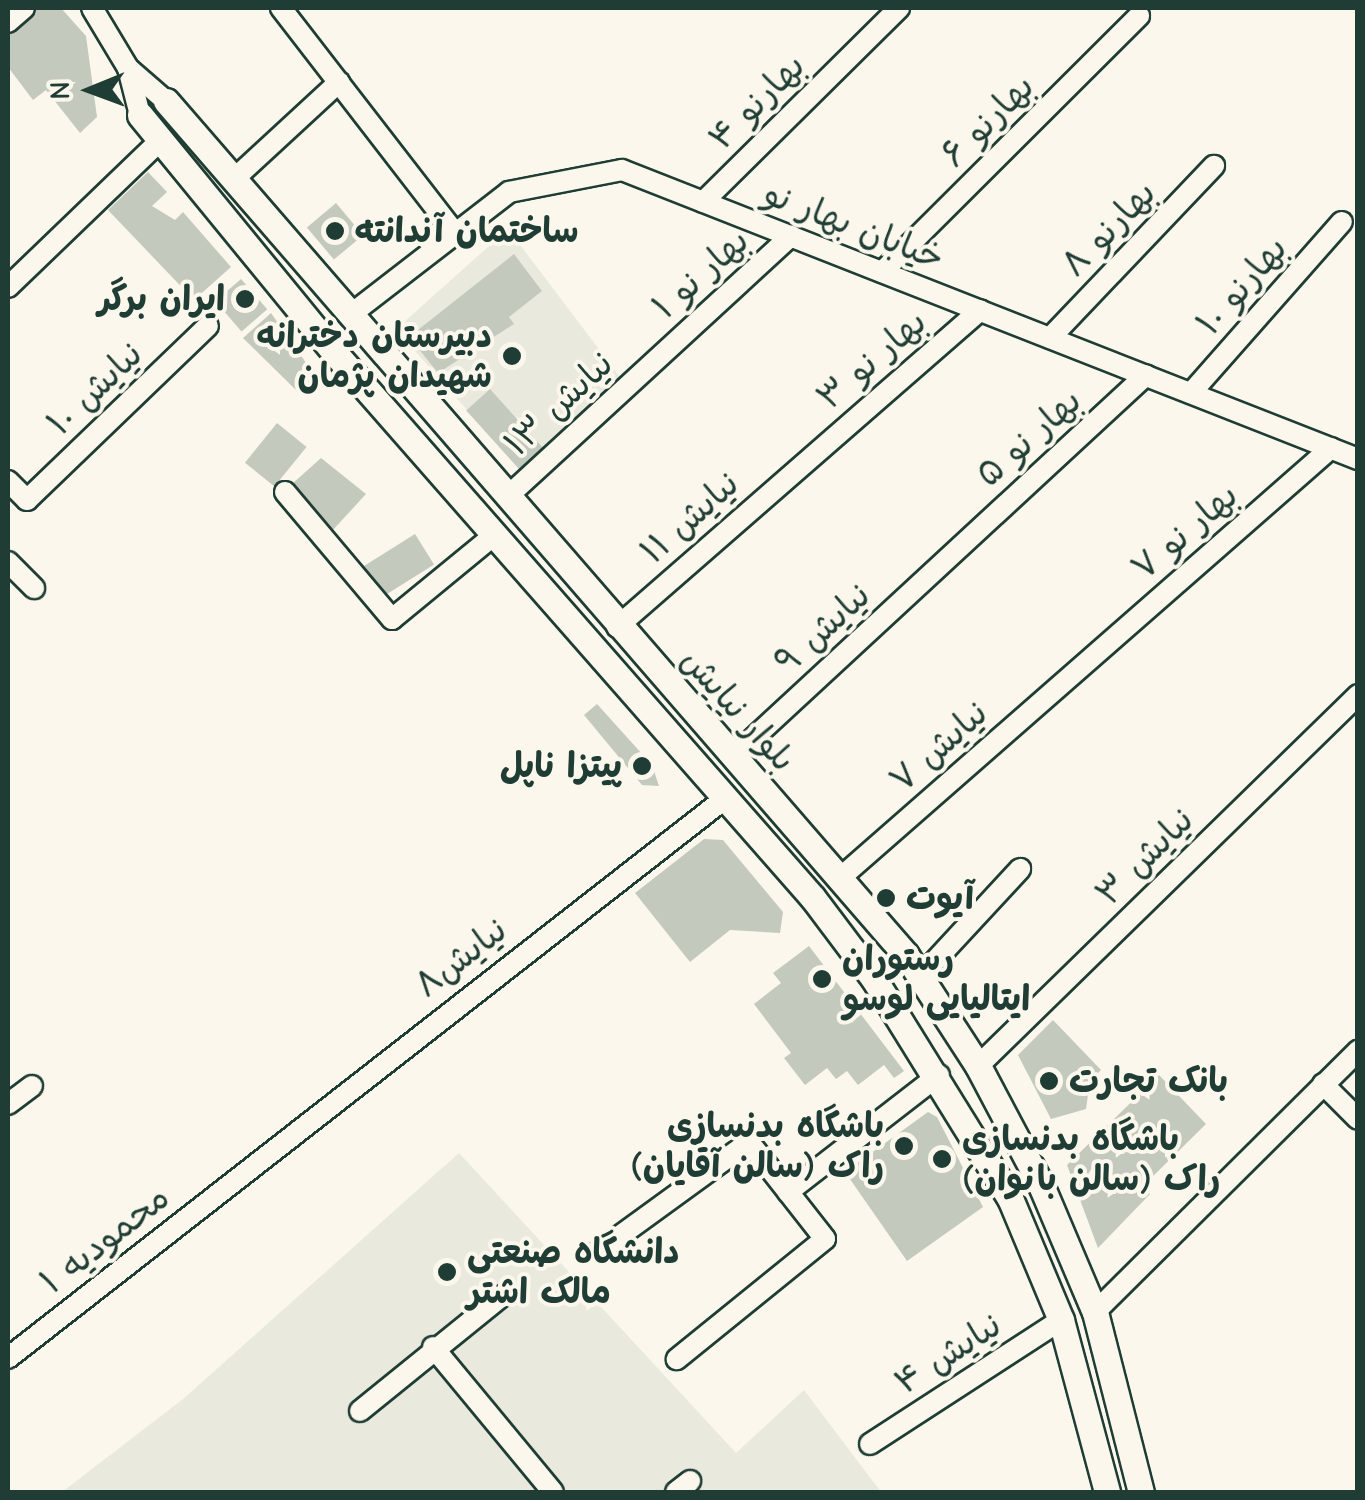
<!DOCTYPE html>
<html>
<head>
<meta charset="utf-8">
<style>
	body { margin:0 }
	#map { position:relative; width:1365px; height:1500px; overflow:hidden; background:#fbf7ec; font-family:"Comic Neue","Playpen Sans Arabic",sans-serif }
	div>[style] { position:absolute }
	.built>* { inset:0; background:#eae9de }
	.building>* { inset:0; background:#c4c9be; transform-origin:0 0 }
	.roads { filter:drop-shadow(2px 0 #1f3d34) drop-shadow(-2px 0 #1f3d34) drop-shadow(0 2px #1f3d34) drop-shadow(0 -2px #1f3d34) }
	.minor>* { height:20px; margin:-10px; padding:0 10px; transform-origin:10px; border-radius:10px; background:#fbf7ec }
	.major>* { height:25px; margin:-12.5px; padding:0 12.5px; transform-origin:12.5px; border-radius:12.5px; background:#fbf7ec }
	.dots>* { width:28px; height:28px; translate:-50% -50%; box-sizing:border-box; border:5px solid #fbf7ec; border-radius:50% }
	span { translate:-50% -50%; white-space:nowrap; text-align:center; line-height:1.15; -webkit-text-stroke:8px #fbf7ec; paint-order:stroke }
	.street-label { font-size:35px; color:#1f3d34 }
	.poi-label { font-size:35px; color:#1f3d34; font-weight:700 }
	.left { translate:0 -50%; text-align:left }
	.right { translate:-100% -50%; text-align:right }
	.frame { position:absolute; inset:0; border:10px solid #1f3d34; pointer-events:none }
	.north { position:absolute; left:40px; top:40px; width:100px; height:100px; -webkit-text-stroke:8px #fbf7ec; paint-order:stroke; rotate:269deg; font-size:28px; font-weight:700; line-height:40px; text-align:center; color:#1f3d34 }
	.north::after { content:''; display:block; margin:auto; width:35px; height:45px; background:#1f3d34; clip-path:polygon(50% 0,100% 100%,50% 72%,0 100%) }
</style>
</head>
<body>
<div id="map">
	<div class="built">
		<i style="clip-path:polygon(508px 229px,620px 377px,519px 469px,401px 335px,403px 323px)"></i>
		<i style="clip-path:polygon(459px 1153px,736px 1453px,804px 1390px,881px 1492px,62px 1492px,183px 1399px)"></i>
	</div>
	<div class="building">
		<i style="clip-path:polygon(36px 8px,61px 8px,86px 36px,97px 117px,80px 133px,46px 90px,33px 100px,8px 67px,8px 34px)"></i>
		<i style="clip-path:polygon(148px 172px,167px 192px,152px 206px,175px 220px,183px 212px,231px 267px,194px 300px,108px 210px)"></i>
		<i style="left:336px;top:203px;width:42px;height:38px;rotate:50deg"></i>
		<i style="clip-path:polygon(514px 254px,542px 291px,509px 317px,514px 324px,438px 373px,409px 337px)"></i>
		<i style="left:241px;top:279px;width:40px;height:34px;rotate:49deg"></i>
		<i style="clip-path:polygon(271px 313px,316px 377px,300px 394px,243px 338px)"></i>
		<i style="left:490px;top:389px;width:79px;height:32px;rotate:48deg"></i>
		<i style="left:277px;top:423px;width:38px;height:51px;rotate:39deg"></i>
		<i style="clip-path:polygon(321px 458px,366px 494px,332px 531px,292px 484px)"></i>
		<i style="left:415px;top:534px;width:36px;height:63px;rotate:58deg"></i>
		<i style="clip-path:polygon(597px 704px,652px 765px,659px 786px,642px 785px,584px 715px)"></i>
		<i style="clip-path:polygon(704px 839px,723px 840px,783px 912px,780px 933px,730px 930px,690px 962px,635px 893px)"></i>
		<i style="clip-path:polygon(809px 946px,904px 1071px,894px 1078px,884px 1065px,858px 1085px,847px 1071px,836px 1079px,827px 1068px,805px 1085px,784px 1058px,791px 1053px,754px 1004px,781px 983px,773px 973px)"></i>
		<i style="clip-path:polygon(1053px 1020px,1101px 1070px,1090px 1081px,1086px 1109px,1051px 1119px,1018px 1055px)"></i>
		<i style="clip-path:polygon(1159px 1075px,1206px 1124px,1142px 1187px,1150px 1194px,1098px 1248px,1067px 1165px)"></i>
		<i style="clip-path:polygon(928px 1112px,937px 1117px,983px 1207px,907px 1261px,845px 1172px)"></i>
	</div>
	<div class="roads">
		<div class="minor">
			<i style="left:92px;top:8px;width:70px;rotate:59deg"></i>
			<i style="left:128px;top:68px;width:49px;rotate:75.7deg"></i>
			<i style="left:281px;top:8px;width:284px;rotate:52.3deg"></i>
			<i style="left:8px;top:22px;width:21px;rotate:-41deg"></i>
			<i style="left:128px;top:68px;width:50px;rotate:41deg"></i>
			<i style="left:234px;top:179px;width:143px;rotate:-42.7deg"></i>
			<i style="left:703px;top:202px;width:276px;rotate:-44.7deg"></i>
			<i style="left:882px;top:272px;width:363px;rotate:-44.9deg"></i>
			<i style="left:8px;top:287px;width:212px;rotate:-43.9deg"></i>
			<i style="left:350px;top:315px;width:201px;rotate:-37.7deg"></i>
			<i style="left:509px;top:192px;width:115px;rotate:-11deg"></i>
			<i style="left:622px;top:170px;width:791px;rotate:21.44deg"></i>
			<i style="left:1050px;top:338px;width:238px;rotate:-46.4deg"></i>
			<i style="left:1191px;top:393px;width:228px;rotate:-48.6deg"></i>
			<i style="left:8px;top:481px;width:27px;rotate:45deg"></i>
			<i style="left:27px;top:500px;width:251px;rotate:-43.9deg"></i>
			<i style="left:285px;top:492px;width:166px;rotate:49.9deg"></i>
			<i style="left:392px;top:619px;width:129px;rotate:-39.4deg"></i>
			<i style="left:507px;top:497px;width:386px;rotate:-42.6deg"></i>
			<i style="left:8px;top:562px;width:37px;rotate:45deg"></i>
			<i style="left:617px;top:627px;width:482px;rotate:-41.1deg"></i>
			<i style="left:734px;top:756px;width:561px;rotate:-42.76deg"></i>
			<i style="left:839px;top:879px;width:654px;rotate:-41.22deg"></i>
			<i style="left:921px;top:976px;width:146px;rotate:-47.2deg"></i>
			<i style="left:978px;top:1066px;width:531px;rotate:-44.31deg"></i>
			<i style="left:1323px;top:1084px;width:49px;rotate:45deg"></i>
			<i style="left:8px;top:1104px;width:30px;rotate:-37deg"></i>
			<i style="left:788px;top:1192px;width:191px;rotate:-37.8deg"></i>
			<i style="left:599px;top:1251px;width:185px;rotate:-36deg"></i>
			<i style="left:749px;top:1142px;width:123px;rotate:51.9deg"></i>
			<i style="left:825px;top:1239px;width:191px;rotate:141deg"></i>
			<i style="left:1095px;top:1312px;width:371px;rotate:-44.8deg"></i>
			<i style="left:433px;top:1347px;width:188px;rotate:50.4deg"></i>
			<i style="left:8px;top:1358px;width:907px;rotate:-37.97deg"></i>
			<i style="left:360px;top:1411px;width:183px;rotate:-39deg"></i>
			<i style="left:870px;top:1444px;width:228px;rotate:-33deg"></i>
			<i style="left:676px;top:1492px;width:18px;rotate:-38deg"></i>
		</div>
		<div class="major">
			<i style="left:166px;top:101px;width:1130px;rotate:49.09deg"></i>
			<i style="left:906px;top:955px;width:132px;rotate:57deg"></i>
			<i style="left:978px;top:1066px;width:135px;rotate:62.1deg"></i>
			<i style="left:1041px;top:1185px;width:138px;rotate:67deg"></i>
			<i style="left:1095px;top:1312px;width:186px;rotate:75.7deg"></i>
			<i style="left:140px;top:115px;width:306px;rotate:50.7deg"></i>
			<i style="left:334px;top:352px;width:726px;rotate:48.74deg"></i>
			<i style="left:813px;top:898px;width:101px;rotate:53deg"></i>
			<i style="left:874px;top:979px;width:258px;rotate:58.2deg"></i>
			<i style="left:1010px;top:1198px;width:132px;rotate:67.3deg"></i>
			<i style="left:1061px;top:1320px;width:178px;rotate:75deg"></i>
		</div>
	</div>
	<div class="dots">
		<i style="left:335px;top:231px;background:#1f3d34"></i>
		<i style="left:245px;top:299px;background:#1f3d34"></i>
		<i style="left:512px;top:356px;background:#1f3d34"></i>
		<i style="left:642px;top:766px;background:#1f3d34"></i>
		<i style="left:886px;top:898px;background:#1f3d34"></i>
		<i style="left:822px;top:979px;background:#1f3d34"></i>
		<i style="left:1049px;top:1081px;background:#1f3d34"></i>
		<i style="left:904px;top:1146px;background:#1f3d34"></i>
		<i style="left:942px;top:1159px;background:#1f3d34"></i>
		<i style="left:447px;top:1272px;background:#1f3d34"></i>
	</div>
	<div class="street-label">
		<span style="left:757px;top:102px;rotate:-45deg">۴ بهارنو</span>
		<span style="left:988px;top:121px;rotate:-45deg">۶ بهارنو</span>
		<span style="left:854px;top:226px;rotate:21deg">خیابان بهار نو</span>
		<span style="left:1109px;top:229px;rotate:-46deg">۸ بهارنو</span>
		<span style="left:701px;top:274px;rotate:-42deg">۱ بهار نو</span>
		<span style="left:1242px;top:286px;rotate:-49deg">۱۰ بهارنو</span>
		<span style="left:872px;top:360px;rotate:-41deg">۳ بهار نو</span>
		<span style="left:95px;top:389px;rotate:-44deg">نیایش ۱۰</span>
		<span style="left:559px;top:404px;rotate:-43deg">نیایش ۱۳</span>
		<span style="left:1029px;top:438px;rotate:-42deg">۵ بهار نو</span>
		<span style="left:690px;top:518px;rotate:-42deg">نیایش ۱۱</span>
		<span style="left:1185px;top:532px;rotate:-41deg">۷ بهار نو</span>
		<span style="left:823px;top:629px;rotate:-43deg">نیایش ۹</span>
		<span style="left:738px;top:710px;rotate:48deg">بلوار نیایش</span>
		<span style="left:939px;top:747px;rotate:-42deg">نیایش ۷</span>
		<span style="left:1145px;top:857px;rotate:-45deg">نیایش ۳</span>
		<span style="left:461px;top:958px;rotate:-38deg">نیایش۸</span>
		<span style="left:105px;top:1240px;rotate:-38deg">۱ محمودیه</span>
		<span style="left:948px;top:1354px;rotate:-33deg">نیایش ۴</span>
	</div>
	<div class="poi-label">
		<span class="left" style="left:355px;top:231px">ساختمان آندانته</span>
		<span class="right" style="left:225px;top:299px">ایران برگر</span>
		<span class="right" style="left:492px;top:356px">دبیرستان دخترانه<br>شهیدان پژمان</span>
		<span class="right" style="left:622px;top:766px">پیتزا ناپل</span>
		<span class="left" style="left:906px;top:898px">آیوت</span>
		<span class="left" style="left:842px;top:979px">رستوران<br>ایتالیایی لوسو</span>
		<span class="left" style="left:1069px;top:1081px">بانک تجارت</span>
		<span class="right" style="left:884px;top:1146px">باشگاه بدنسازی<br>راک (سالن آقایان)</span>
		<span class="left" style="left:962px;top:1159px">باشگاه بدنسازی<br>راک (سالن بانوان)</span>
		<span class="left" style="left:467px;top:1272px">دانشگاه صنعتی<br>مالک اشتر</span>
	</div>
	<div class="frame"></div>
	<div class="north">N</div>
</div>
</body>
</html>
